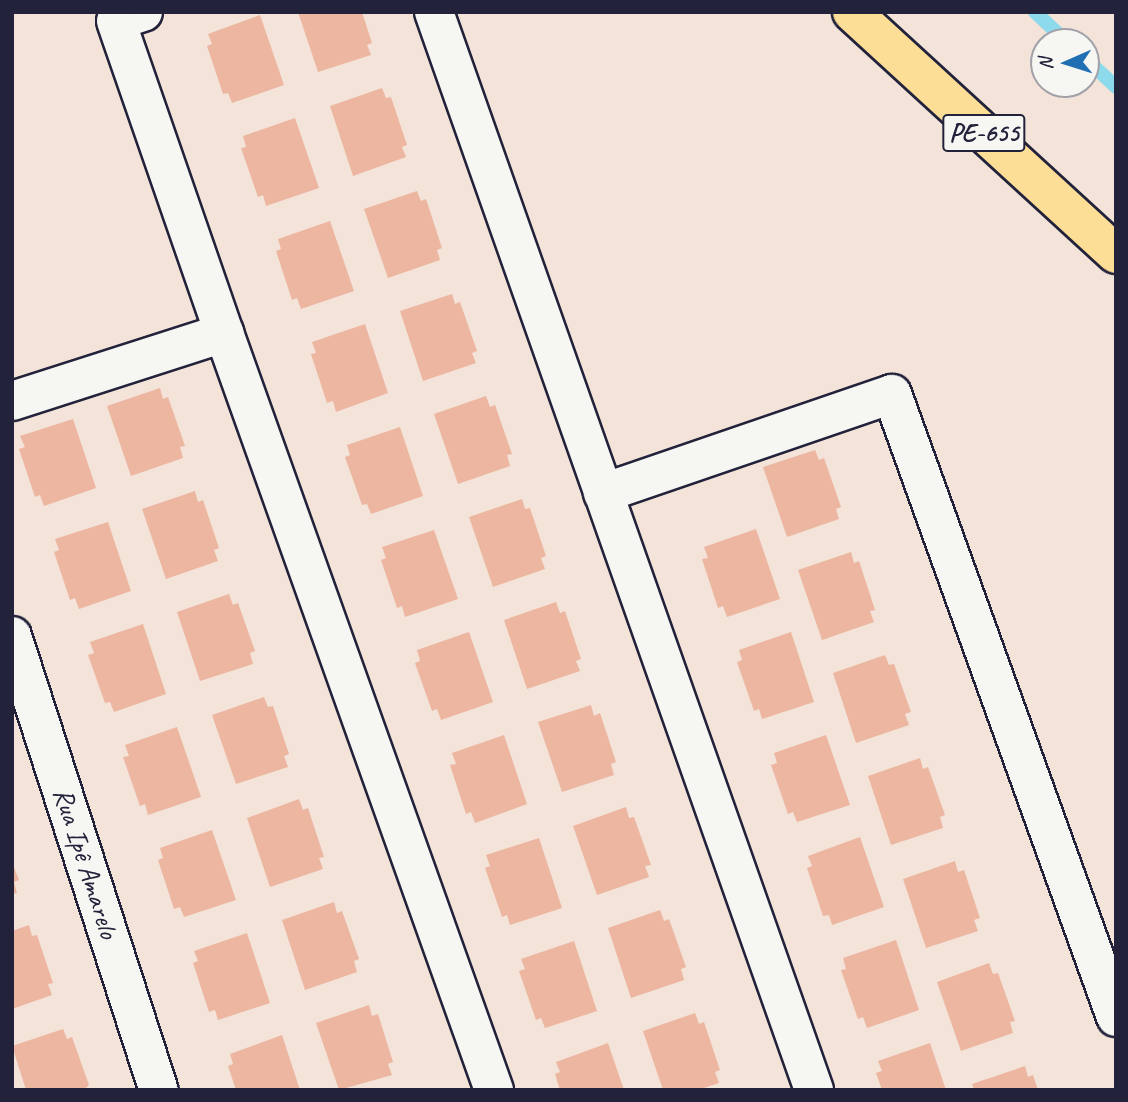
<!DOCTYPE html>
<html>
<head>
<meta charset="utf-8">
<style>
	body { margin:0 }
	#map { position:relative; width:1128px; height:1102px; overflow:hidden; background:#f3e3d9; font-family:Caveat,sans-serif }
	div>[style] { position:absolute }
	.stream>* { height:14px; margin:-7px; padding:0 7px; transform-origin:7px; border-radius:7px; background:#8cdaeb }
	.building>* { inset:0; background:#ecb6a0 }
	.roads { filter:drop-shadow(2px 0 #22223b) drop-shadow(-2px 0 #22223b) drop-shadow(0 2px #22223b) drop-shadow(0 -2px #22223b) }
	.minor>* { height:38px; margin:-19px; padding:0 19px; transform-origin:19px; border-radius:19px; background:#f6f6f2 }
	.primary>* { height:38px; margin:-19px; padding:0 19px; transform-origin:19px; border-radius:19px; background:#fdde96 }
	span { translate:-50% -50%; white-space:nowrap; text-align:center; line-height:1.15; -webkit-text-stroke:7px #f6f6f2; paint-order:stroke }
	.shield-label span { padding:2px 5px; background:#f6f6f2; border:2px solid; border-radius:5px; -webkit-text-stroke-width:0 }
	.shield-label { font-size:26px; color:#22223b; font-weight:700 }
	.street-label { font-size:28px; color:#22223b }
	.frame { position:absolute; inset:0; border:14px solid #22223b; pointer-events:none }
	.north { position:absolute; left:1030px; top:28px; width:70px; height:70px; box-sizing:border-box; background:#f6f6f2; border:2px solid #a1a1a9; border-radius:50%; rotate:267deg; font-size:19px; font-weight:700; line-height:28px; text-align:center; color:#22223b }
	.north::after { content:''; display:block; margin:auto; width:24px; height:32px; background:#1f6fb2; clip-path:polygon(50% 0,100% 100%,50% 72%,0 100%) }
</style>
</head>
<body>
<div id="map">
	<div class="stream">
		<i style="left:1035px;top:12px;width:44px;rotate:43.2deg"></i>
		<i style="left:1086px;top:59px;width:41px;rotate:43deg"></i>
	</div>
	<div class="building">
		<i style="clip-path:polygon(298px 12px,362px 12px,372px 43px,367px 45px,371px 55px,318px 72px)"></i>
		<i style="clip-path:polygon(260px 15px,284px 85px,232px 103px,228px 93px,223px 94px,207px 46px,212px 44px,208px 34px)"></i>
		<i style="clip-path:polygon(382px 88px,386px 98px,391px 97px,407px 145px,402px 147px,406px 157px,353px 176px,330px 106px)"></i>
		<i style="clip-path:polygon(295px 118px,319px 188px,266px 206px,263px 195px,258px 197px,241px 148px,246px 147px,243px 136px)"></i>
		<i style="clip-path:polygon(417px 191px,421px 201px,426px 199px,442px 248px,437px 250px,440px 260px,388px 278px,364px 209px)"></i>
		<i style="clip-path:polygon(330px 221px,354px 291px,301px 309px,297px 298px,292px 300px,276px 251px,281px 249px,278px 239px)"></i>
		<i style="clip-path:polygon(452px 294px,455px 304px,460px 302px,477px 351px,472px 353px,476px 363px,423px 381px,400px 311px)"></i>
		<i style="clip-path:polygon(365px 324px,388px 393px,336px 412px,333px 401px,327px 403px,311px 354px,316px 353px,312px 342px)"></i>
		<i style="clip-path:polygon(160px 388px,163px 399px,168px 397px,185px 446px,180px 447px,183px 458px,131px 476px,107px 406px)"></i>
		<i style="clip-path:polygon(486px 396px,490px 407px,495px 405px,512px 454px,507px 455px,510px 466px,458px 484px,434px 414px)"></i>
		<i style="clip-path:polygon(73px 419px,96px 488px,44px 506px,40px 495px,35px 497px,19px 449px,25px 447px,20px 436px)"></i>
		<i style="clip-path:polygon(400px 427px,423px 496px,371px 514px,367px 504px,362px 505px,345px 457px,350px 455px,347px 445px)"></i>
		<i style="clip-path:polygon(815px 450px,819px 460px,824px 458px,841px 507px,836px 509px,839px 519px,787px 537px,763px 467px)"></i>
		<i style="clip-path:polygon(195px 491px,198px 502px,203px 500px,219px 548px,214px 550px,218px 561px,166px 579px,142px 509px)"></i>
		<i style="clip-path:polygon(522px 499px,525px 509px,530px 508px,546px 556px,541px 558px,545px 569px,493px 587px,469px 517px)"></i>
		<i style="clip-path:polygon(108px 522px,131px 591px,79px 609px,75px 598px,70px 600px,54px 552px,59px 550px,55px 539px)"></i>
		<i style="clip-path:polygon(756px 529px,780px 599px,727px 617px,723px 606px,718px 608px,702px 559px,708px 558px,704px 547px)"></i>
		<i style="clip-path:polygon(434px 530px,458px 599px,405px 617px,402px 606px,397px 608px,381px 560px,386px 558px,382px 547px)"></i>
		<i style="clip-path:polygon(851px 552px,854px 563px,859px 561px,875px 610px,870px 611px,874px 622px,822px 640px,798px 570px)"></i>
		<i style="clip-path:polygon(229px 594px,233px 605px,238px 603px,255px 651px,250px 653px,253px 664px,200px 681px,177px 612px)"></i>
		<i style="clip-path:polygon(556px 602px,560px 613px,565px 611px,581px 659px,576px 661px,580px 671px,527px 689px,504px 620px)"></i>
		<i style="clip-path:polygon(143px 624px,166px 694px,114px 712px,110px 702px,105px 703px,88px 655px,94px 653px,90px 642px)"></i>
		<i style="clip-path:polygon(469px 632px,493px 702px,441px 720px,437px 709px,432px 711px,415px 663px,420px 661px,417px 650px)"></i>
		<i style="clip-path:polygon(791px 632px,814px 702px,762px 719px,759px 709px,754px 711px,737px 662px,742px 660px,739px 650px)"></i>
		<i style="clip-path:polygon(885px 655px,889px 665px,894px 664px,911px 712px,905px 714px,909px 725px,856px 743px,833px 673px)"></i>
		<i style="clip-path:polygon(264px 697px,268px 707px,273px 706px,289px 754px,284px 756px,288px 767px,236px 784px,212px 715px)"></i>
		<i style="clip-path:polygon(591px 705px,594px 716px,600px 713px,616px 762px,611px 764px,614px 775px,562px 792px,538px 722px)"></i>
		<i style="clip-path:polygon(177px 727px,201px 797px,148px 815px,145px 804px,140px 806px,123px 757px,129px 756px,125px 745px)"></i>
		<i style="clip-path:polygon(504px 735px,527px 804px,475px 823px,471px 812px,466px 814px,450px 765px,456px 764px,452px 753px)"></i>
		<i style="clip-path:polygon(826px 735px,850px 805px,797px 822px,793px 812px,788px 814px,771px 765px,777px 763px,774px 753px)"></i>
		<i style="clip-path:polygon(920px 758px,923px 769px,928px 767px,945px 815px,940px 817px,943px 828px,891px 845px,868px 776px)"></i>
		<i style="clip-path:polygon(299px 799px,303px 810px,308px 808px,324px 857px,319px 858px,323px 869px,270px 887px,247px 818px)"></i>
		<i style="clip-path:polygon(626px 807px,629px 818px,634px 817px,651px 865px,645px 866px,649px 877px,597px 895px,573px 826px)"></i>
		<i style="clip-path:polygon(212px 830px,236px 900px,184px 917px,180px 907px,174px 909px,158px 860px,163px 858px,160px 848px)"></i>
		<i style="clip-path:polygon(860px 837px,884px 907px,832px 925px,829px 915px,823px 916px,807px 868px,812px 866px,808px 856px)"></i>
		<i style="clip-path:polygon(539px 838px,562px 908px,510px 925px,507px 915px,502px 917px,485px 868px,490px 866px,486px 855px)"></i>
		<i style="clip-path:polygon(955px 861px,958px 872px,964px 870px,980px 918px,974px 920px,978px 931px,926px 948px,903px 879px)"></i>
		<i style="clip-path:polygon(12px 862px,19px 880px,14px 882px,17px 893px,12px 894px)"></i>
		<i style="clip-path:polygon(334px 902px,337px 913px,342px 911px,359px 959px,354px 961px,357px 972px,305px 990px,282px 920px)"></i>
		<i style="clip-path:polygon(660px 910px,664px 921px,669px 919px,686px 967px,681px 969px,684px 980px,631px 998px,608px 928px)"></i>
		<i style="clip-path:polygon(29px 925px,32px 936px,37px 935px,53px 983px,48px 984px,52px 995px,12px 1009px,12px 931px)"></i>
		<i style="clip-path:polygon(247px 933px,270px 1003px,218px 1020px,215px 1010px,209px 1012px,193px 963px,198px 961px,194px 951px)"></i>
		<i style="clip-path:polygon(896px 940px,919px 1010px,867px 1028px,863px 1017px,858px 1019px,841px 970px,846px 969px,843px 958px)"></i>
		<i style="clip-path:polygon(574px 941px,597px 1011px,545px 1028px,541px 1018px,536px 1020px,519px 971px,525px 969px,521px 959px)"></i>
		<i style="clip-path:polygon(989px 963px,993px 974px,998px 973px,1015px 1021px,1010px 1022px,1013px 1033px,961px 1051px,937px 982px)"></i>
		<i style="clip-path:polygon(369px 1005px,372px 1016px,378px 1014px,393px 1062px,388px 1064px,392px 1075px,339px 1090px,316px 1023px)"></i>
		<i style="clip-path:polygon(695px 1013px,699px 1024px,704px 1022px,720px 1070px,715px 1072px,719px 1083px,698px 1090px,663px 1090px,643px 1031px)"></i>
		<i style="clip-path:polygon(63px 1029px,67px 1039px,72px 1037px,89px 1085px,84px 1090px,26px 1090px,12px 1046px)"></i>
		<i style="clip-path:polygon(282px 1035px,300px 1090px,236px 1090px,228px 1066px,233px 1064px,230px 1054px)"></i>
		<i style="clip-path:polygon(608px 1043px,624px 1090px,560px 1090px,555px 1074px,560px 1072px,556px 1062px)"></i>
		<i style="clip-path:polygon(930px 1043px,946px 1090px,882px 1090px,876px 1073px,882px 1071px,878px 1061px)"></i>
		<i style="clip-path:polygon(1025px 1066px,1028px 1077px,1033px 1075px,1038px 1090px,974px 1090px,972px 1084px)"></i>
	</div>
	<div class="roads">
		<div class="minor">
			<i style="left:143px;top:12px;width:28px;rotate:162deg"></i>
			<i style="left:116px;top:21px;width:330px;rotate:70.9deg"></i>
			<i style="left:224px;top:333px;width:804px;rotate:70.37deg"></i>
			<i style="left:434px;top:12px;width:1143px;rotate:70.58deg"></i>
			<i style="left:12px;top:401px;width:223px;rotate:-17.8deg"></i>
			<i style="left:603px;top:493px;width:305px;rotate:-18.9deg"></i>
			<i style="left:892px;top:394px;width:662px;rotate:70.22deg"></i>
			<i style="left:12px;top:636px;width:477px;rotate:72.1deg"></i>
		</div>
		<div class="primary">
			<i style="left:852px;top:12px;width:358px;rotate:42.5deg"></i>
		</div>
	</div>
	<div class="shield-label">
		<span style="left:984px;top:133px">PE-655</span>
	</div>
	<div class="street-label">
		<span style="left:86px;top:863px;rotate:72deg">Rua Ipê Amarelo</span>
	</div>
	<div class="frame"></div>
	<div class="north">N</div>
</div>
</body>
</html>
